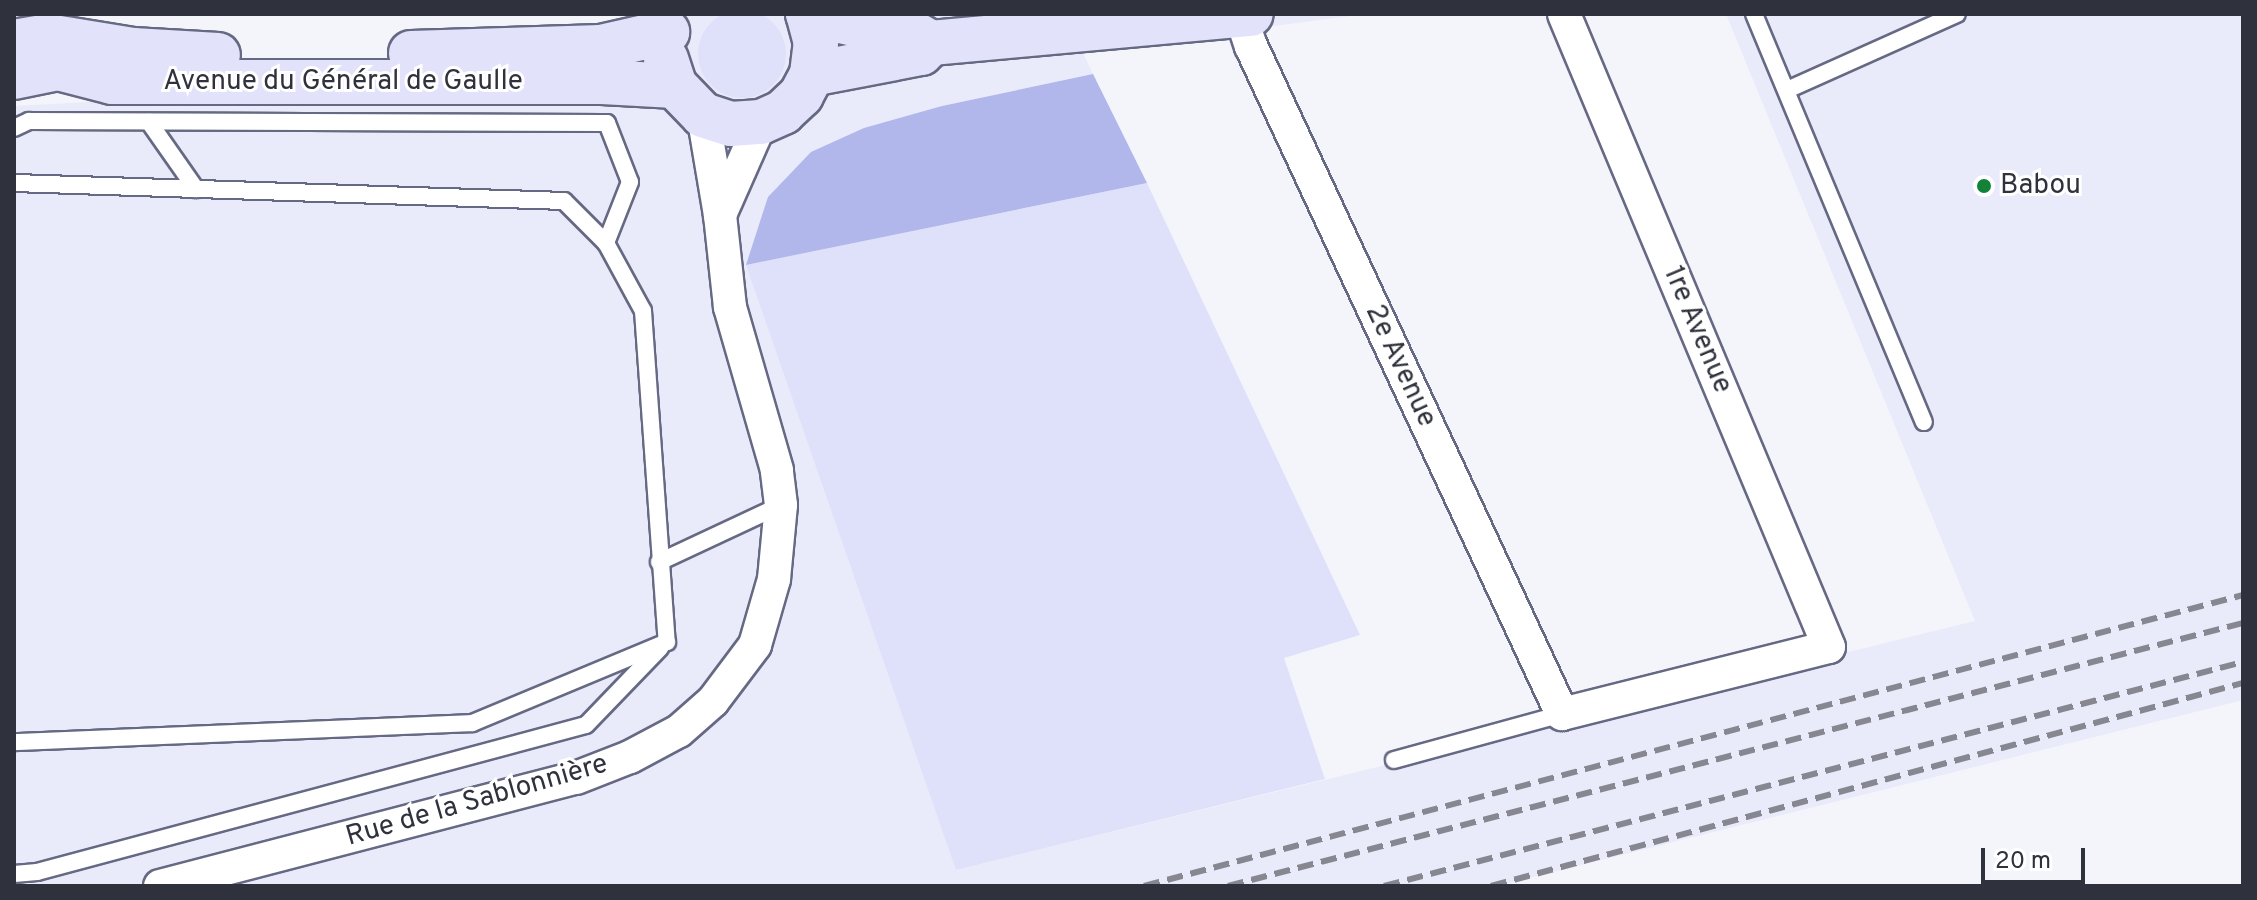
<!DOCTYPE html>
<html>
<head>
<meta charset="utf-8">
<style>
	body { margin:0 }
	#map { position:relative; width:2257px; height:900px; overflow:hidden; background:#f4f5fb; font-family:Overpass,sans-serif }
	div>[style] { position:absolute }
	.built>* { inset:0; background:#e9eafa }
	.green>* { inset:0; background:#dfe1fb }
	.round { border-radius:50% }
	.forest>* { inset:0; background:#b1b6eb }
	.roads { filter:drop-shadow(2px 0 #666983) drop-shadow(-2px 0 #666983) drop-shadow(0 2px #666983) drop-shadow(0 -2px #666983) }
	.service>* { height:16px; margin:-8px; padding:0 8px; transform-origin:8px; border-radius:8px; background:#fff }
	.minor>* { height:32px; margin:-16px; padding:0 16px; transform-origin:16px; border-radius:16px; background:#fff }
	.secondary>* { height:44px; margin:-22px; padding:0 22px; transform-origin:22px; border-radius:22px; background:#e2e3fb }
	.rail>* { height:6px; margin-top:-3px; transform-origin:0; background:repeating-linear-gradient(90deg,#868790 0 16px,transparent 0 24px) }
	.dots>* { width:22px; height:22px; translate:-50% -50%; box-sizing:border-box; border:4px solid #fff; border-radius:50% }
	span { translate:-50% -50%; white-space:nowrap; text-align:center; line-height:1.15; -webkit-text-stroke:6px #fff; paint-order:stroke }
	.street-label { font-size:28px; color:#2f313c }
	.poi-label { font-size:28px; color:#2f313c }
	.left { translate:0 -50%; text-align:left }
	.frame { position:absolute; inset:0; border:16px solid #2f313c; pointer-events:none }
	.scale { position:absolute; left:1981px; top:848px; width:104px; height:36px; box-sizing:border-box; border:4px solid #2f313c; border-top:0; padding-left:10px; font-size:24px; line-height:28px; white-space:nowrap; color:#2f313c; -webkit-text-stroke:6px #fff; paint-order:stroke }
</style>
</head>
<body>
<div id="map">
	<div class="built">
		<i style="clip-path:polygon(646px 14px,1365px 14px,1082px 51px,1093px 74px,942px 106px,956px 870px,1975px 621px,1726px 14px,2243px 14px,2243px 700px,1497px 886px,14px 886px,14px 106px,610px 74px)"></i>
	</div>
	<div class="green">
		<i class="round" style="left:698px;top:10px;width:88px;height:88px"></i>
		<i style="clip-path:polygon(1147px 183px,1360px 635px,1284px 658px,1325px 779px,956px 870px,746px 265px)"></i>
	</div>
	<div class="forest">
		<i style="clip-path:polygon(1093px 74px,1147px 183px,746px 265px,768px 197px,811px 152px,864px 128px,942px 106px)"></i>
	</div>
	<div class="roads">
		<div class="service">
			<i style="left:1754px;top:14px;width:442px;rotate:67.4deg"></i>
			<i style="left:1787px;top:90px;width:186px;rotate:-24.1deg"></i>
			<i style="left:149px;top:122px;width:82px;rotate:55deg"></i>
			<i style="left:14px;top:128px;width:17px;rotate:-25deg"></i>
			<i style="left:29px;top:121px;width:578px;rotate:0.2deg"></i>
			<i style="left:607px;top:123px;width:63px;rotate:68.7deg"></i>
			<i style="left:630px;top:182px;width:66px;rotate:111.5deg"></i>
			<i style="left:14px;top:183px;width:550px;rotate:1.87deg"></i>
			<i style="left:564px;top:201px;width:59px;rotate:45deg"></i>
			<i style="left:606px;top:243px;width:77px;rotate:61.4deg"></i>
			<i style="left:643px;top:311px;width:332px;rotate:85.9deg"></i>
			<i style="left:667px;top:642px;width:211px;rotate:157.4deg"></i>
			<i style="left:472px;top:723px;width:458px;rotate:177.6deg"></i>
			<i style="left:659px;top:562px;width:135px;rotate:-25deg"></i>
			<i style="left:1394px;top:760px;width:174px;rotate:-15.3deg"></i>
			<i style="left:14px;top:874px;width:23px;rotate:-5deg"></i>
			<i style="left:37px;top:872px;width:568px;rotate:-14.99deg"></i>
			<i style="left:586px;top:725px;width:107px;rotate:-46.1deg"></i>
		</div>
		<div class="minor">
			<i style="left:1241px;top:16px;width:32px;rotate:72deg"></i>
			<i style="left:1251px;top:46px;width:737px;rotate:65.03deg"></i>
			<i style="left:1562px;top:714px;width:275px;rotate:-14.1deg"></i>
			<i style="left:1829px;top:647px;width:686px;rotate:-112.72deg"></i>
			<i style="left:720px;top:215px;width:102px;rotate:-66.2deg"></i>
			<i style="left:160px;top:886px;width:430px;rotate:-14.6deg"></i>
			<i style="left:576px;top:778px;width:58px;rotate:-21.3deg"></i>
			<i style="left:630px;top:757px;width:55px;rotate:-28deg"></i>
			<i style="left:679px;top:731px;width:45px;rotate:-41.4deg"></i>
			<i style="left:713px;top:701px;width:70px;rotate:-53.1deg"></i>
			<i style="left:755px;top:645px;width:69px;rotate:-73.9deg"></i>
			<i style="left:774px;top:579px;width:74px;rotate:-84.6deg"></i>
			<i style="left:781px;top:505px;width:35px;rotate:-97deg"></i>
			<i style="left:777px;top:470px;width:170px;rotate:-106.1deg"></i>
			<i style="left:730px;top:307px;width:93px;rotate:-96.2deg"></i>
			<i style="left:720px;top:215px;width:101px;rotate:-99.6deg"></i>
		</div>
		<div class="secondary">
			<i style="left:808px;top:14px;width:60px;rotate:12.4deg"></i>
			<i style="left:867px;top:27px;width:45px;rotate:6.3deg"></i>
			<i style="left:912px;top:32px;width:22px;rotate:30deg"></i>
			<i style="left:931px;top:43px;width:321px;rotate:-5.2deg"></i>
			<i style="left:14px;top:42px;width:34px;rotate:-10deg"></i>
			<i style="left:47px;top:36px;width:87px;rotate:9.2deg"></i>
			<i style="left:133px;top:50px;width:85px;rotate:3.4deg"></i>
			<i style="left:411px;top:53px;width:190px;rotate:-1.8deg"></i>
			<i style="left:601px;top:47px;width:68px;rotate:-12.8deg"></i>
			<i style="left:666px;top:59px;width:28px;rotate:72deg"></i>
			<i style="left:675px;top:86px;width:40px;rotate:46deg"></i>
			<i style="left:703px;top:115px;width:29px;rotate:18deg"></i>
			<i style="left:731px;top:124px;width:30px;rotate:-4deg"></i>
			<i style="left:761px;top:122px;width:24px;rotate:-24deg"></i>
			<i style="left:783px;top:112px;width:25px;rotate:-43deg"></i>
			<i style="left:801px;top:95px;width:24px;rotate:-62deg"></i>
			<i style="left:812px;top:74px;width:31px;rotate:-83deg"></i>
			<i style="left:816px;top:43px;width:30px;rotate:-105deg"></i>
			<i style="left:812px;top:74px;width:111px;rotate:-10.9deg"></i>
			<i style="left:921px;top:53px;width:14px;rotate:-45deg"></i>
			<i style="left:14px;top:77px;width:45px;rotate:-11.6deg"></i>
			<i style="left:58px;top:68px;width:56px;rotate:14.5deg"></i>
			<i style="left:112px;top:82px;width:490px"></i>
			<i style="left:602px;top:82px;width:73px;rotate:3.1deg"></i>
		</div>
	</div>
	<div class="rail">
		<i style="left:1144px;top:886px;width:1137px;rotate:-14.83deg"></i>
		<i style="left:1228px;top:886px;width:1049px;rotate:-14.53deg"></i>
		<i style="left:1384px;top:886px;width:888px;rotate:-14.62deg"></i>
		<i style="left:1491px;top:886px;width:779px;rotate:-15.11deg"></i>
	</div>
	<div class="dots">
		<i style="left:1984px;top:186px;background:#128239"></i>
	</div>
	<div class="street-label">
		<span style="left:343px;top:82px">Avenue du Général de Gaulle</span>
		<span style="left:1697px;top:330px;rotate:67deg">1re Avenue</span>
		<span style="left:1400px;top:366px;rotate:65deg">2e Avenue</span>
		<span style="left:477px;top:801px;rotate:-16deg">Rue de la Sablonnière</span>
	</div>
	<div class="poi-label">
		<span class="left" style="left:2000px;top:186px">Babou</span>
	</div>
	<div class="frame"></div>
	<div class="scale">20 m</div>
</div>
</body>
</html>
